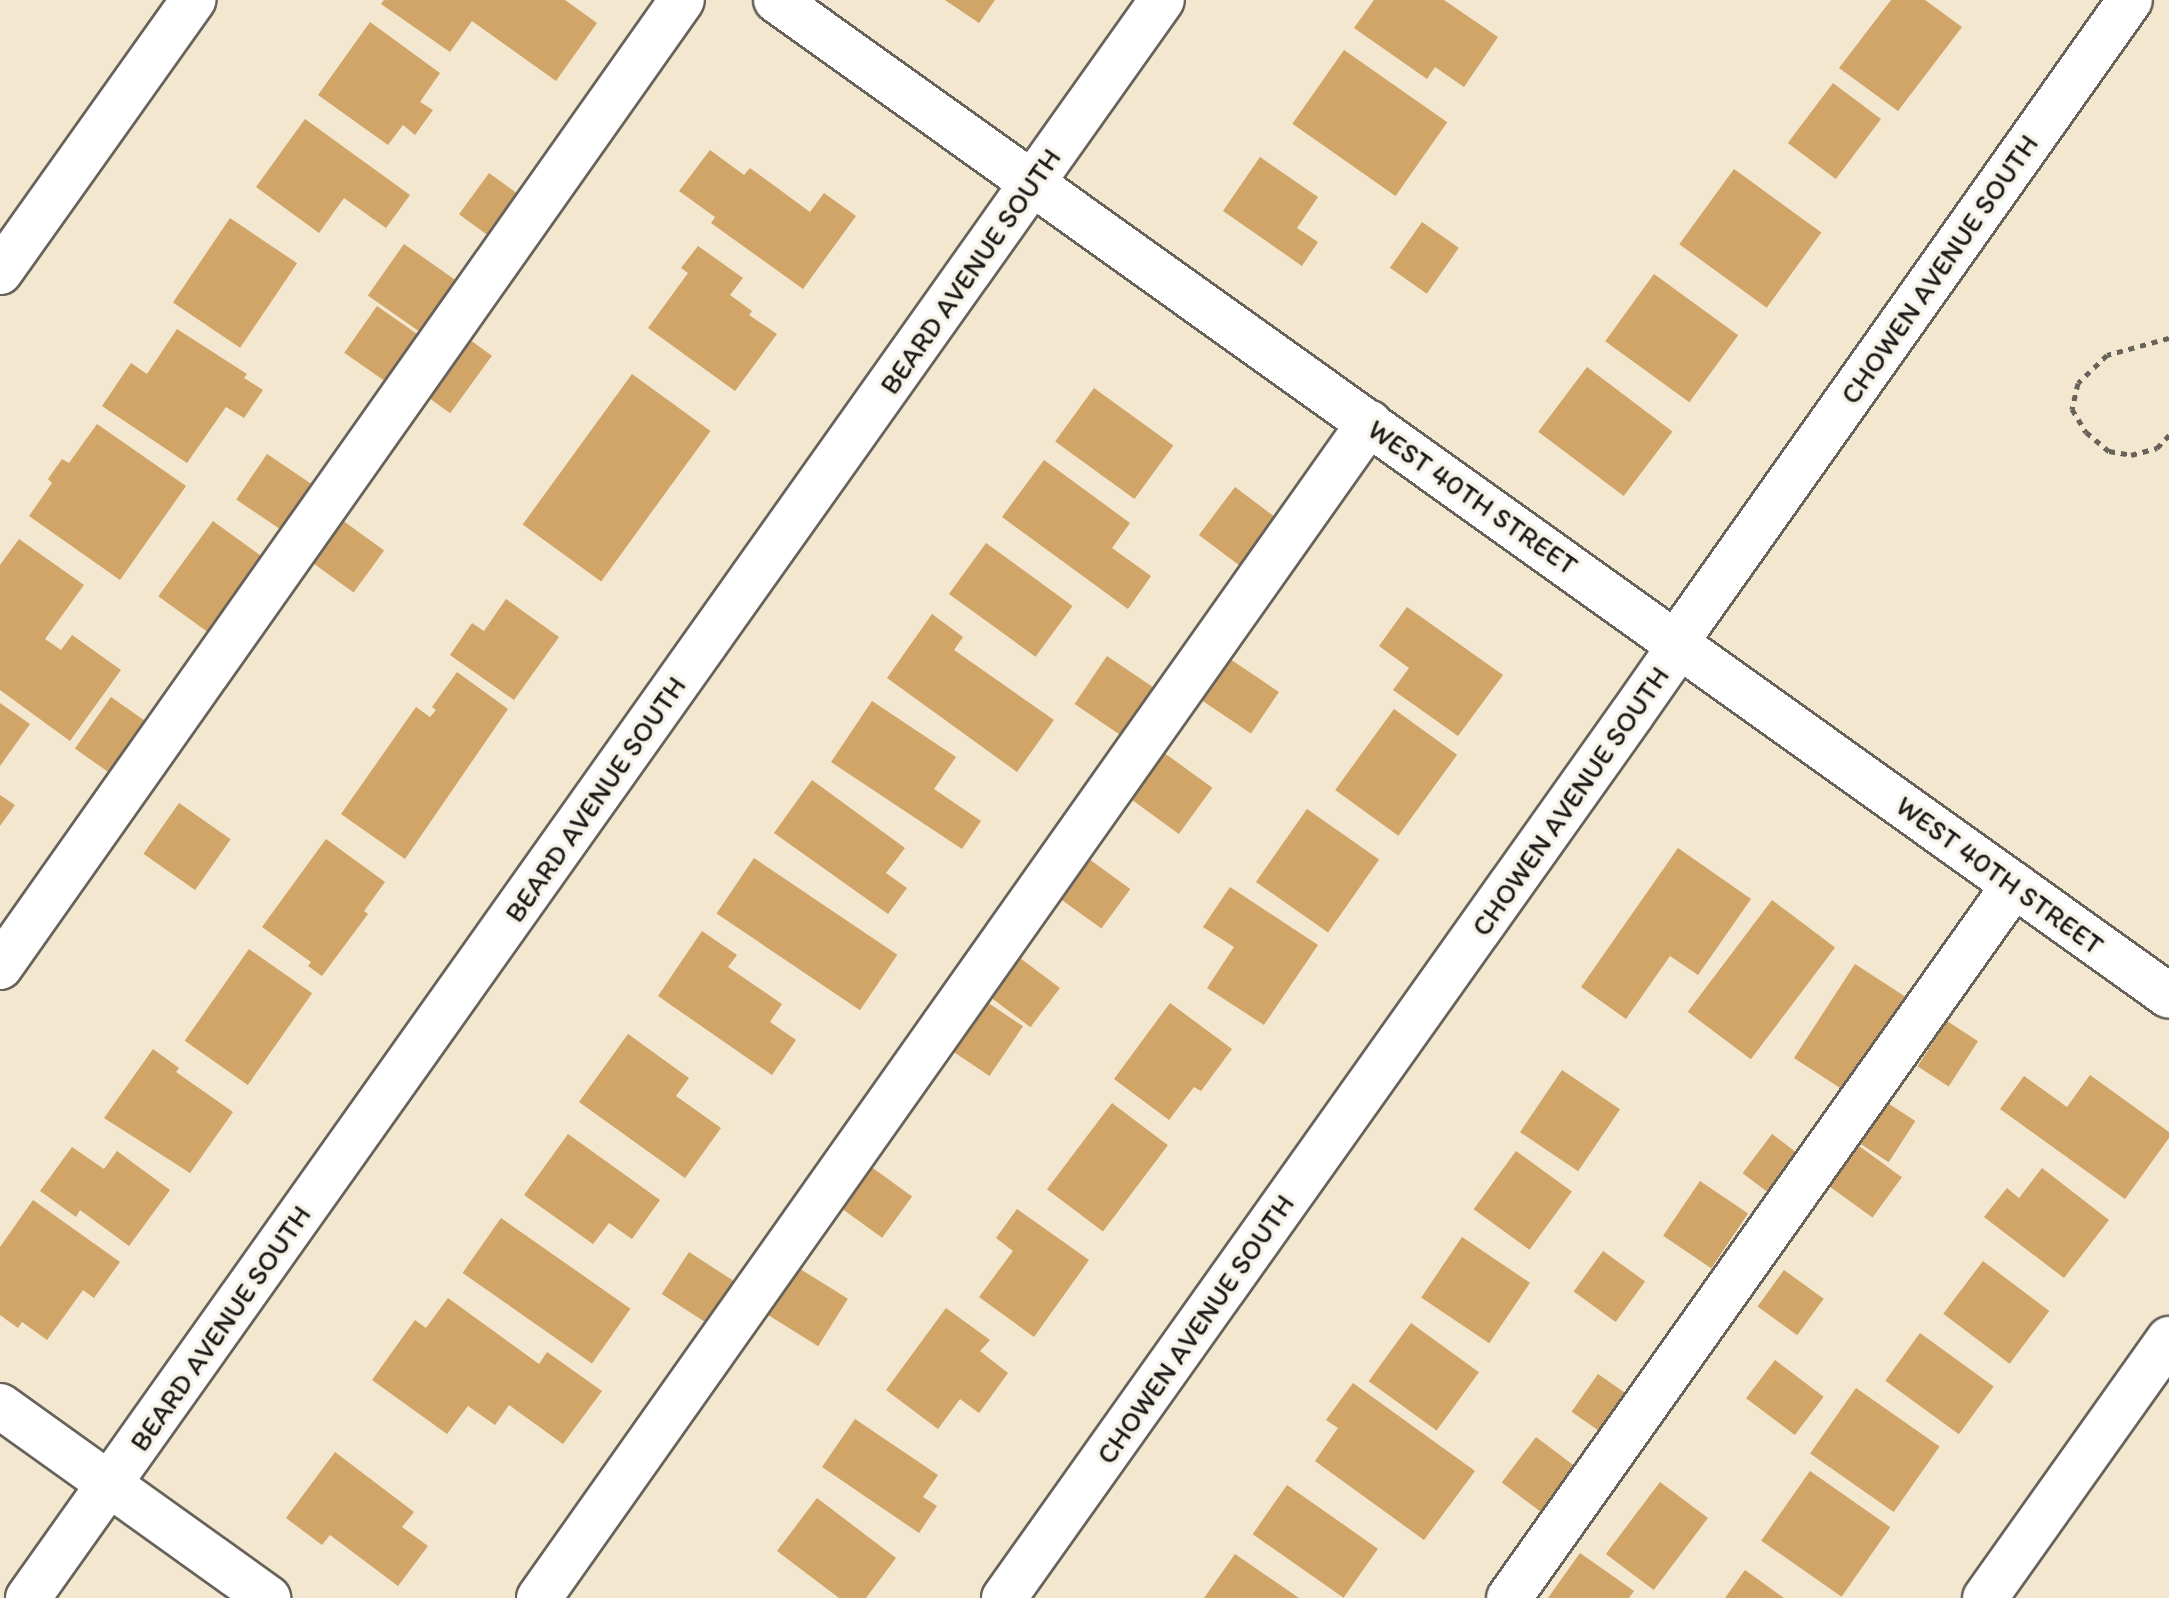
<!DOCTYPE html>
<html>
<head>
<meta charset="utf-8">
<style>
	body { margin:0 }
	#map { position:relative; width:2169px; height:1598px; overflow:hidden; background:#f3e7cf; font-family:Itim,sans-serif }
	div>[style] { position:absolute }
	.building>* { inset:0; background:#d1a467; transform-origin:0 0 }
	.path>* { height:5px; margin-top:-2.5px; transform-origin:0; background:repeating-linear-gradient(90deg,#67635b 0 6px,transparent 0 12px) }
	.roads { filter:drop-shadow(2px 0 #67635b) drop-shadow(-2px 0 #67635b) drop-shadow(0 2px #67635b) drop-shadow(0 -2px #67635b) }
	.minor>* { height:44px; margin:-22px; padding:0 22px; transform-origin:22px; border-radius:22px; background:#fff }
	span { translate:-50% -50%; white-space:nowrap; text-align:center; line-height:1.15; -webkit-text-stroke:7px #f7f3e8; paint-order:stroke }
	.street-label { font-size:28px; color:#1c1c1c }
</style>
</head>
<body>
<div id="map">
	<div class="building">
		<i style="clip-path:polygon(384px 0,565px 0,597px 23px,556px 81px,472px 21px,450px 52px,381px 4px)"></i>
		<i style="clip-path:polygon(945px 0,995px 0,979px 23px)"></i>
		<i style="clip-path:polygon(1374px 0,1444px 0,1498px 37px,1464px 87px,1435px 67px,1427px 79px,1354px 28px)"></i>
		<i style="clip-path:polygon(1891px 0,1925px 0,1962px 27px,1898px 111px,1839px 68px)"></i>
		<i style="clip-path:polygon(370px 22px,440px 73px,420px 102px,433px 110px,415px 135px,403px 125px,388px 145px,318px 95px)"></i>
		<i style="left:1344px;top:50px;width:126px;height:90px;rotate:35deg"></i>
		<i style="left:1833px;top:83px;width:60px;height:75px;rotate:37deg"></i>
		<i style="clip-path:polygon(305px 119px,410px 195px,386px 228px,344px 198px,319px 233px,256px 187px)"></i>
		<i style="clip-path:polygon(710px 150px,744px 175px,750px 168px,810px 212px,824px 193px,856px 216px,803px 289px,711px 223px,715px 217px,679px 191px)"></i>
		<i style="clip-path:polygon(1260px 157px,1318px 197px,1297px 228px,1318px 242px,1302px 266px,1223px 211px)"></i>
		<i style="left:1734px;top:169px;width:108px;height:93px;rotate:36deg"></i>
		<i style="left:489px;top:173px;width:39px;height:51px;rotate:36deg"></i>
		<i style="left:230px;top:218px;width:81px;height:102px;rotate:34deg"></i>
		<i style="left:1422px;top:222px;width:45px;height:56px;rotate:35deg"></i>
		<i style="left:404px;top:244px;width:68px;height:63px;rotate:35deg"></i>
		<i style="clip-path:polygon(698px 246px,743px 278px,730px 295px,752px 311px,749px 315px,777px 334px,735px 391px,648px 328px,688px 273px,681px 268px)"></i>
		<i style="left:1654px;top:274px;width:104px;height:83px;rotate:36deg"></i>
		<i style="left:377px;top:306px;width:55px;height:57px;rotate:35deg"></i>
		<i style="clip-path:polygon(177px 329px,247px 374px,244px 378px,263px 390px,244px 418px,226px 407px,187px 463px,102px 406px,131px 363px,147px 374px)"></i>
		<i style="left:466px;top:337px;width:32px;height:71px;rotate:36deg"></i>
		<i style="left:1587px;top:367px;width:107px;height:81px;rotate:37deg"></i>
		<i style="left:632px;top:374px;width:97px;height:186px;rotate:36deg"></i>
		<i style="left:1094px;top:388px;width:98px;height:66px;rotate:36deg"></i>
		<i style="clip-path:polygon(97px 424px,186px 486px,120px 580px,29px 516px,52px 483px,48px 479px,62px 459px,69px 463px)"></i>
		<i style="left:267px;top:454px;width:59px;height:55px;rotate:34deg"></i>
		<i style="clip-path:polygon(1044px 460px,1130px 523px,1112px 548px,1151px 576px,1128px 609px,1002px 517px)"></i>
		<i style="left:1235px;top:487px;width:55px;height:60px;rotate:37deg"></i>
		<i style="left:338px;top:517px;width:57px;height:52px;rotate:36deg"></i>
		<i style="left:213px;top:521px;width:64px;height:93px;rotate:36deg"></i>
		<i style="clip-path:polygon(19px 539px,84px 585px,45px 639px,61px 650px,72px 635px,121px 670px,70px 741px,0 690px,0 565px)"></i>
		<i style="left:986px;top:543px;width:107px;height:63px;rotate:36deg"></i>
		<i style="clip-path:polygon(506px 599px,559px 637px,514px 700px,450px 655px,472px 623px,484px 631px)"></i>
		<i style="clip-path:polygon(1407px 607px,1503px 675px,1458px 736px,1393px 690px,1409px 668px,1379px 646px)"></i>
		<i style="clip-path:polygon(932px 614px,963px 637px,954px 650px,1054px 720px,1017px 772px,887px 678px)"></i>
		<i style="left:1107px;top:656px;width:66px;height:58px;rotate:34deg"></i>
		<i style="left:1230px;top:659px;width:59px;height:50px;rotate:34deg"></i>
		<i style="clip-path:polygon(457px 672px,508px 709px,405px 859px,341px 814px,416px 707px,430px 717px,436px 710px,432px 707px)"></i>
		<i style="left:111px;top:697px;width:47px;height:63px;rotate:35deg"></i>
		<i style="clip-path:polygon(872px 701px,956px 757px,934px 789px,981px 821px,962px 849px,831px 762px)"></i>
		<i style="clip-path:polygon(0 703px,30px 724px,0 766px)"></i>
		<i style="left:1394px;top:709px;width:78px;height:100px;rotate:36deg"></i>
		<i style="left:1163px;top:752px;width:61px;height:57px;rotate:36deg"></i>
		<i style="clip-path:polygon(812px 780px,905px 848px,886px 873px,907px 888px,888px 914px,774px 833px)"></i>
		<i style="clip-path:polygon(0 795px,15px 805px,0 826px)"></i>
		<i style="left:179px;top:803px;width:63px;height:62px;rotate:35deg"></i>
		<i style="left:1307px;top:809px;width:88px;height:89px;rotate:35deg"></i>
		<i style="clip-path:polygon(326px 839px,385px 882px,364px 911px,368px 914px,322px 976px,308px 966px,311px 962px,262px 927px)"></i>
		<i style="clip-path:polygon(1678px 848px,1751px 899px,1698px 975px,1670px 956px,1626px 1019px,1581px 987px)"></i>
		<i style="left:754px;top:858px;width:173px;height:67px;rotate:34deg"></i>
		<i style="left:1089px;top:859px;width:51px;height:49px;rotate:36deg"></i>
		<i style="clip-path:polygon(1230px 887px,1318px 945px,1264px 1025px,1207px 988px,1234px 947px,1203px 927px)"></i>
		<i style="left:1772px;top:900px;width:79px;height:140px;rotate:37deg"></i>
		<i style="clip-path:polygon(702px 931px,737px 955px,728px 967px,782px 1004px,770px 1022px,796px 1040px,772px 1075px,658px 996px)"></i>
		<i style="left:249px;top:949px;width:77px;height:112px;rotate:35deg"></i>
		<i style="left:1020px;top:958px;width:50px;height:49px;rotate:37deg"></i>
		<i style="left:1855px;top:964px;width:66px;height:112px;rotate:33deg"></i>
		<i style="left:984px;top:1000px;width:47px;height:60px;rotate:34deg"></i>
		<i style="clip-path:polygon(1170px 1003px,1232px 1049px,1201px 1091px,1194px 1087px,1169px 1120px,1114px 1079px)"></i>
		<i style="left:1947px;top:1021px;width:37px;height:54px;rotate:33deg"></i>
		<i style="clip-path:polygon(628px 1034px,689px 1078px,676px 1096px,721px 1128px,685px 1178px,579px 1102px)"></i>
		<i style="clip-path:polygon(153px 1049px,179px 1068px,176px 1072px,233px 1112px,190px 1173px,104px 1118px)"></i>
		<i style="left:1562px;top:1070px;width:70px;height:75px;rotate:34deg"></i>
		<i style="clip-path:polygon(2090px 1075px,2169px 1132px,2169px 1138px,2125px 1199px,2000px 1109px,2024px 1076px,2067px 1107px)"></i>
		<i style="left:1886px;top:1102px;width:35px;height:49px;rotate:33deg"></i>
		<i style="left:1112px;top:1103px;width:70px;height:108px;rotate:37deg"></i>
		<i style="clip-path:polygon(568px 1134px,660px 1200px,632px 1239px,609px 1223px,593px 1244px,524px 1195px)"></i>
		<i style="left:1772px;top:1134px;width:41px;height:49px;rotate:37deg"></i>
		<i style="left:1859px;top:1146px;width:53px;height:50px;rotate:36deg"></i>
		<i style="clip-path:polygon(72px 1147px,104px 1169px,117px 1151px,170px 1190px,129px 1246px,80px 1210px,76px 1217px,40px 1191px)"></i>
		<i style="left:1516px;top:1151px;width:69px;height:72px;rotate:36deg"></i>
		<i style="left:870px;top:1166px;width:52px;height:51px;rotate:36deg"></i>
		<i style="clip-path:polygon(2042px 1168px,2109px 1220px,2064px 1278px,1984px 1217px,2007px 1188px,2019px 1198px)"></i>
		<i style="left:1700px;top:1181px;width:58px;height:66px;rotate:34deg"></i>
		<i style="clip-path:polygon(33px 1200px,120px 1262px,94px 1298px,83px 1290px,47px 1340px,22px 1322px,18px 1328px,0 1315px,0 1247px)"></i>
		<i style="clip-path:polygon(1017px 1209px,1089px 1260px,1034px 1337px,979px 1297px,1013px 1251px,996px 1238px)"></i>
		<i style="left:501px;top:1218px;width:158px;height:67px;rotate:35deg"></i>
		<i style="left:1462px;top:1237px;width:82px;height:73px;rotate:34deg"></i>
		<i style="left:1603px;top:1251px;width:52px;height:50px;rotate:36deg"></i>
		<i style="left:689px;top:1252px;width:53px;height:50px;rotate:33deg"></i>
		<i style="left:1983px;top:1261px;width:83px;height:66px;rotate:37deg"></i>
		<i style="left:797px;top:1267px;width:60px;height:56px;rotate:32deg"></i>
		<i style="left:1784px;top:1270px;width:49px;height:45px;rotate:36deg"></i>
		<i style="clip-path:polygon(448px 1298px,539px 1364px,547px 1352px,602px 1391px,563px 1444px,509px 1405px,495px 1425px,468px 1406px,447px 1434px,372px 1380px,415px 1320px,426px 1328px)"></i>
		<i style="clip-path:polygon(946px 1308px,990px 1340px,980px 1351px,1008px 1373px,979px 1413px,960px 1399px,938px 1429px,886px 1390px)"></i>
		<i style="left:1411px;top:1323px;width:84px;height:72px;rotate:36deg"></i>
		<i style="left:1920px;top:1333px;width:91px;height:59px;rotate:36deg"></i>
		<i style="left:1775px;top:1360px;width:61px;height:48px;rotate:37deg"></i>
		<i style="left:1598px;top:1374px;width:42px;height:46px;rotate:35deg"></i>
		<i style="clip-path:polygon(1353px 1383px,1475px 1471px,1424px 1540px,1315px 1461px,1338px 1428px,1326px 1420px)"></i>
		<i style="left:1856px;top:1388px;width:102px;height:80px;rotate:35deg"></i>
		<i style="clip-path:polygon(855px 1419px,938px 1475px,923px 1497px,937px 1506px,919px 1533px,822px 1467px)"></i>
		<i style="left:1536px;top:1437px;width:62px;height:57px;rotate:37deg"></i>
		<i style="clip-path:polygon(335px 1452px,414px 1512px,402px 1527px,428px 1546px,398px 1586px,330px 1535px,322px 1545px,286px 1518px)"></i>
		<i style="left:1810px;top:1471px;width:98px;height:85px;rotate:35deg"></i>
		<i style="left:1660px;top:1482px;width:60px;height:90px;rotate:37deg"></i>
		<i style="left:1287px;top:1485px;width:111px;height:60px;rotate:35deg"></i>
		<i style="clip-path:polygon(817px 1498px,896px 1558px,866px 1598px,839px 1598px,777px 1551px)"></i>
		<i style="clip-path:polygon(1580px 1553px,1634px 1591px,1629px 1598px,1548px 1598px)"></i>
		<i style="clip-path:polygon(1235px 1554px,1299px 1598px,1204px 1598px)"></i>
		<i style="clip-path:polygon(1745px 1570px,1784px 1598px,1725px 1598px)"></i>
	</div>
	<div class="path">
		<i style="left:2169px;top:338px;width:64px;rotate:164.7deg"></i>
		<i style="left:2107px;top:355px;width:40px;rotate:136deg"></i>
		<i style="left:2078px;top:383px;width:27px;rotate:103deg"></i>
		<i style="left:2072px;top:409px;width:27px;rotate:59deg"></i>
		<i style="left:2086px;top:432px;width:30px;rotate:40deg"></i>
		<i style="left:2109px;top:451px;width:22px;rotate:10deg"></i>
		<i style="left:2131px;top:455px;width:27px;rotate:-15deg"></i>
		<i style="left:2157px;top:448px;width:18px;rotate:-47deg"></i>
	</div>
	<div class="roads">
		<div class="minor">
			<i style="left:776px;top:0;width:1712px;rotate:35.56deg"></i>
			<i style="left:0;top:272px;width:334px;rotate:-54.6deg"></i>
			<i style="left:0;top:967px;width:1183px;rotate:-54.81deg"></i>
			<i style="left:0;top:1406px;width:330px;rotate:35.6deg"></i>
			<i style="left:28px;top:1598px;width:1959px;rotate:-54.64deg"></i>
			<i style="left:539px;top:1598px;width:1439px;rotate:-54.76deg"></i>
			<i style="left:1004px;top:1598px;width:1084px;rotate:-54.61deg"></i>
			<i style="left:1632px;top:714px;width:68px;rotate:-55.1deg"></i>
			<i style="left:1671px;top:658px;width:17px;rotate:-73deg"></i>
			<i style="left:1676px;top:642px;width:786px;rotate:-54.73deg"></i>
			<i style="left:1509px;top:1598px;width:874px;rotate:-54.69deg"></i>
			<i style="left:1985px;top:1598px;width:318px;rotate:-54.6deg"></i>
		</div>
	</div>
	<div class="street-label">
		<span style="left:1939px;top:269px;rotate:-55deg">CHOWEN AVENUE SOUTH</span>
		<span style="left:970px;top:271px;rotate:-55deg">BEARD AVENUE SOUTH</span>
		<span style="left:1473px;top:497px;rotate:35deg">WEST 40TH STREET</span>
		<span style="left:595px;top:799px;rotate:-55deg">BEARD AVENUE SOUTH</span>
		<span style="left:1570px;top:801px;rotate:-55deg">CHOWEN AVENUE SOUTH</span>
		<span style="left:2000px;top:875px;rotate:36deg">WEST 40TH STREET</span>
		<span style="left:220px;top:1328px;rotate:-55deg">BEARD AVENUE SOUTH</span>
		<span style="left:1195px;top:1329px;rotate:-55deg">CHOWEN AVENUE SOUTH</span>
	</div>
</div>
</body>
</html>
